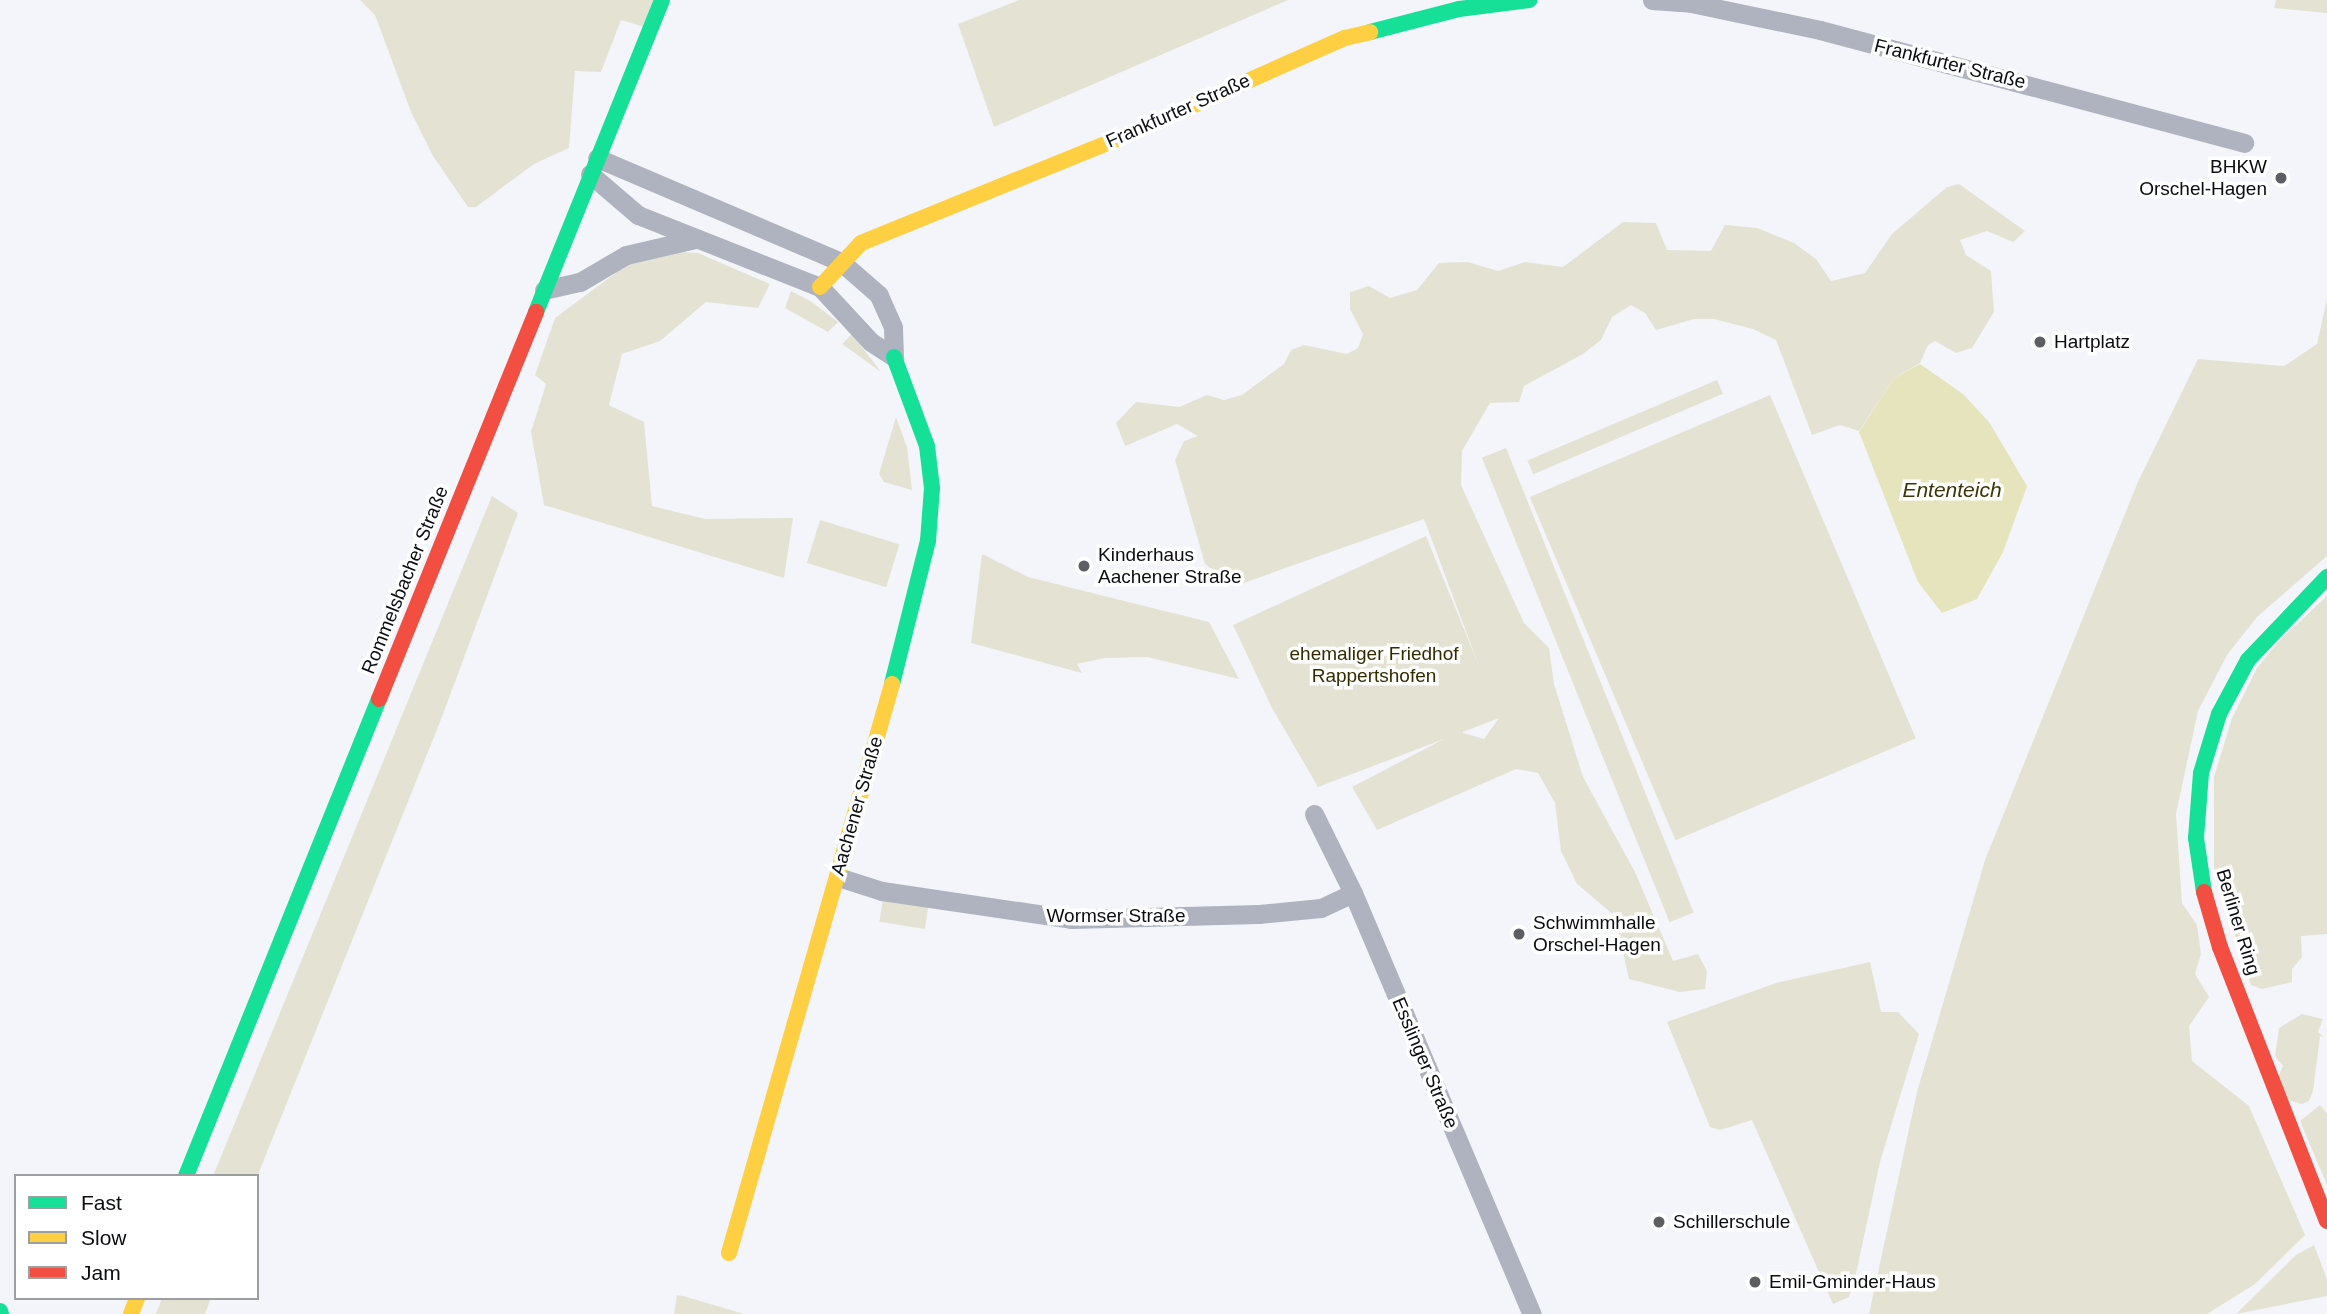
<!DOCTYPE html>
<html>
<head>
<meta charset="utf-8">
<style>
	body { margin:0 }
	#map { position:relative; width:2327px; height:1314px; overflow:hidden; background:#f3f5fa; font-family:Helvetica,sans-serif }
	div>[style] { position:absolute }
	.green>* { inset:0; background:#e4e3d3; transform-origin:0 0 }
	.water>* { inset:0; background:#e6e4bc }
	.street>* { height:19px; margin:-9.5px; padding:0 9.5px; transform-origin:9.5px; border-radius:9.5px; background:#afb3bf }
	.fast>* { height:16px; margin:-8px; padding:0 8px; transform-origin:8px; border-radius:8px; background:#16e098 }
	.slow>* { height:16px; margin:-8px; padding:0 8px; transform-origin:8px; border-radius:8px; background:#ffcf43 }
	.jam>* { height:16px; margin:-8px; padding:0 8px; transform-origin:8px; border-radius:8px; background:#f24e42 }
	.dots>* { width:19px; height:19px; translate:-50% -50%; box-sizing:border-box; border:4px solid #fff; border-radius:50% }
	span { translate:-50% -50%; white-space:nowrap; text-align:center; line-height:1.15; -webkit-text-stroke:7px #fff; paint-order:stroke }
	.street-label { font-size:19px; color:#0b0c0f }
	.poi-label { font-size:19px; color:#0b0c0f }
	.right { translate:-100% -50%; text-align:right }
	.left { translate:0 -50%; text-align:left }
	.park-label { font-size:19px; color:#322d00 }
	.water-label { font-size:21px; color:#393506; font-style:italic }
	.legend { position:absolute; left:14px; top:1174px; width:245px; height:126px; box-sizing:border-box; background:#fff; border:2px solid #9d9e9f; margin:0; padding:9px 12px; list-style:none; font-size:21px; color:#0b0c0f }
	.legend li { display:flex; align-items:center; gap:14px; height:35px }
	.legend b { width:35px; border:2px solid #9d9e9f }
</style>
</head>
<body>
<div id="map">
	<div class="green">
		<i style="clip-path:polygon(360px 0,662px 0,651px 29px,621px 20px,601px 72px,575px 71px,569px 148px,534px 164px,476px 207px,468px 207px,433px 156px,411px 112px,375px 15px)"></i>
		<i style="clip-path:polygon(1019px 0,1288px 0,994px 127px,958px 24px)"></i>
		<i style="clip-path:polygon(2276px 0,2327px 0,2327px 13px,2274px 8px)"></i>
		<i style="clip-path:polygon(evenodd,1959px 184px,2025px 231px,2013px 242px,1987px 231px,1960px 240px,1966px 255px,1991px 271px,1994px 312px,1972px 348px,1956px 353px,1935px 341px,1928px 345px,1920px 363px,1894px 378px,1859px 431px,1840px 425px,1812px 435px,1776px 340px,1753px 329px,1714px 319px,1694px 319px,1656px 330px,1645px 313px,1631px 305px,1612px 317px,1601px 340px,1583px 354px,1524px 386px,1519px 402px,1490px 403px,1462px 451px,1461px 485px,1524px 623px,1549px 648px,1554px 684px,1583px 777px,1635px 872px,1673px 961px,1698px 954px,1707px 971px,1705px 989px,1680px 992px,1629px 979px,1615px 916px,1577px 884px,1561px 851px,1555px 803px,1538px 773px,1516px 769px,1377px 830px,1352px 787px,1444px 739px,1318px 787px,1272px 708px,1233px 625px,1426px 536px,1479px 666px,1424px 519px,1235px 586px,1205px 564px,1175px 460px,1184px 441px,1198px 436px,1177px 424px,1125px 446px,1116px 423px,1136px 402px,1179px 407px,1207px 395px,1224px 400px,1242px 395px,1284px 364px,1291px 350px,1304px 345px,1347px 354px,1358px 348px,1363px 334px,1350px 309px,1350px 292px,1369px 286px,1390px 298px,1417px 290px,1439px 263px,1468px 262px,1498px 271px,1525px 262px,1563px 267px,1623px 222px,1656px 223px,1667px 250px,1711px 251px,1725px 225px,1757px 228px,1794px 243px,1816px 259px,1831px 281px,1865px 273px,1892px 234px,1947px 187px,1959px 184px,1499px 718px,1484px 739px,1463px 733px,1463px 732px,1499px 718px)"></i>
		<i style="clip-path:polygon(664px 251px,698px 253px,770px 284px,758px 308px,706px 302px,660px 341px,622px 354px,609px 405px,644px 422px,652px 506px,705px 519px,793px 518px,784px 578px,544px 505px,531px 432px,546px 384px,535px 375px,555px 318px,629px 263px)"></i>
		<i style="clip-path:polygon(791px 291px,812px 302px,838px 322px,828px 332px,785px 308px)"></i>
		<i style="clip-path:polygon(2327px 299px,2327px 556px,2257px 617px,2227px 655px,2198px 711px,2176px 814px,2182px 903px,2197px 925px,2201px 954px,2195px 974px,2209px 997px,2189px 1026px,2192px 1061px,2249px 1106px,2305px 1235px,2255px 1284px,2207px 1314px,1869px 1314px,1917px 1092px,1985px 860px,2137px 484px,2198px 359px,2284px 366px,2317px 344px)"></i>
		<i style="clip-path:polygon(852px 334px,881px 372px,842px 344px)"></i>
		<i style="left:1717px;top:380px;width:15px;height:206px;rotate:67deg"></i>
		<i style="left:1770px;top:395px;width:373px;height:261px;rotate:67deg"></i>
		<i style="clip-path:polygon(896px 417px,907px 447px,912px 490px,884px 482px,879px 474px)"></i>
		<i style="left:1506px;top:448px;width:501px;height:26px;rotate:68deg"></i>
		<i style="clip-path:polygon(492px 496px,518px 513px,440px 722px,257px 1177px,213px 1176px)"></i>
		<i style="left:820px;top:520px;width:83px;height:45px;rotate:17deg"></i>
		<i style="clip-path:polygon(982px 554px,1028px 577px,1209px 622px,1239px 679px,1147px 657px,1105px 658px,1077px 664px,1082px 673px,971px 643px)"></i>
		<i style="clip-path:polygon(2327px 596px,2327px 934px,2301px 936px,2302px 957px,2292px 969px,2292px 982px,2262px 989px,2251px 985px,2214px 870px,2214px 777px,2232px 718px,2257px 668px,2279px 641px)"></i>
		<i style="left:883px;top:899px;width:46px;height:23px;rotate:9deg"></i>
		<i style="clip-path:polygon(1870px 962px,1881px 1012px,1898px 1012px,1919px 1034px,1880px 1162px,1854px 1283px,1849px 1297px,1833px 1304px,1752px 1120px,1720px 1130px,1710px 1127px,1667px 1022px,1776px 983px)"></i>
		<i style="clip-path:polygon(2302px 1014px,2323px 1019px,2318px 1032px,2324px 1037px,2320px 1036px,2313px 1091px,2309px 1101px,2302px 1104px,2288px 1100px,2277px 1079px,2283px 1066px,2275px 1056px,2279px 1028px)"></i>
		<i style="clip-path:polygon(2320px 1105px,2327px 1113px,2327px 1185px,2300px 1121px)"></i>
		<i style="clip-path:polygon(2314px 1245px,2327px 1279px,2327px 1296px,2236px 1314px,2296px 1255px)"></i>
		<i style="clip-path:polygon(677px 1295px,683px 1296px,744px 1314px,674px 1314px)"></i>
		<i style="clip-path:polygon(162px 1298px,211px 1298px,205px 1314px,156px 1314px)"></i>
	</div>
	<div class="water">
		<i style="clip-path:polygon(1920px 364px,1963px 394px,1989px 422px,2027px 486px,2003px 552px,1977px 599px,1942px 613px,1918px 582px,1859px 432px,1894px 378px)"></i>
	</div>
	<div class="street">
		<i style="left:1652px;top:0;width:39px;rotate:4deg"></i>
		<i style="left:1691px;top:3px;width:132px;rotate:11.8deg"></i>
		<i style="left:1820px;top:30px;width:439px;rotate:14.9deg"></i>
		<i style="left:590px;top:174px;width:63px;rotate:40.5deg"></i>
		<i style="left:638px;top:215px;width:196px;rotate:21.6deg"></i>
		<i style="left:820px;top:287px;width:75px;rotate:47.2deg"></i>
		<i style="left:871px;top:342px;width:27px;rotate:33deg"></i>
		<i style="left:894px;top:357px;width:30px;rotate:-92deg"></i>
		<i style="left:893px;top:327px;width:35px;rotate:-114deg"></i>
		<i style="left:879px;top:295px;width:50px;rotate:-139deg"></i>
		<i style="left:841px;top:262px;width:265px;rotate:-156.9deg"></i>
		<i style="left:544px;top:290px;width:37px;rotate:-13deg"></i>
		<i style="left:580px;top:282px;width:53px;rotate:-30.4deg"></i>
		<i style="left:626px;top:255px;width:71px;rotate:-13.1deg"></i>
		<i style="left:1314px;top:814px;width:88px;rotate:63.7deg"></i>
		<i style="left:1353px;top:893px;width:457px;rotate:67deg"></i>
		<i style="left:838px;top:877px;width:46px;rotate:17.7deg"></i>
		<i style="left:882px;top:891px;width:191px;rotate:8.4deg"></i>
		<i style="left:1071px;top:919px;width:188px;rotate:-1.5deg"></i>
		<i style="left:1259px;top:914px;width:62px;rotate:-5.5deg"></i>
		<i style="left:1321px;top:908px;width:35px;rotate:-25deg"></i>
	</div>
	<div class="fast">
		<i style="left:1370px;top:32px;width:92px;rotate:-14.5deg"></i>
		<i style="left:1459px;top:9px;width:71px;rotate:-7.3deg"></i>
		<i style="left:536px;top:312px;width:336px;rotate:-68deg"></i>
		<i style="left:892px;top:684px;width:147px;rotate:-75.9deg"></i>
		<i style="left:928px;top:541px;width:53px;rotate:-85.7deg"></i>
		<i style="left:932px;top:488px;width:42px;rotate:-96.8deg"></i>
		<i style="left:927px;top:446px;width:95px;rotate:-110.3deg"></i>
		<i style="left:2204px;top:892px;width:55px;rotate:-98.4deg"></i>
		<i style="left:2196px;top:838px;width:65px;rotate:-85.6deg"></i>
		<i style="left:2201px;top:773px;width:62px;rotate:-73deg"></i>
		<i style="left:2219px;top:714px;width:61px;rotate:-61.8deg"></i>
		<i style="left:2248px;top:660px;width:115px;rotate:-46.4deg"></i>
		<i style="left:186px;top:1176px;width:515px;rotate:-67.97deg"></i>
		<i style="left:0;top:1311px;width:3px;rotate:72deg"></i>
	</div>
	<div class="slow">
		<i style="left:820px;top:287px;width:60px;rotate:-47deg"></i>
		<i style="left:861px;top:243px;width:269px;rotate:-22.1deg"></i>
		<i style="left:1110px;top:142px;width:257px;rotate:-23.9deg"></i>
		<i style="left:1345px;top:38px;width:26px;rotate:-13deg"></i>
		<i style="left:729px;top:1253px;width:592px;rotate:-74.01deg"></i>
		<i style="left:131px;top:1314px;width:17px;rotate:-69deg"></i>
	</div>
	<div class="jam">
		<i style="left:379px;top:699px;width:418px;rotate:-67.9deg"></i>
		<i style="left:2204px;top:892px;width:57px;rotate:73.8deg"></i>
		<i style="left:2220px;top:947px;width:294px;rotate:68.7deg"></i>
	</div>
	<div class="dots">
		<i style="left:2281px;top:178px;background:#5c5e61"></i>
		<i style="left:2040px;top:342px;background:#5c5e61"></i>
		<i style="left:1084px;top:566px;background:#5c5e61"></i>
		<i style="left:1519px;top:934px;background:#5c5e61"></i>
		<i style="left:1659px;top:1222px;background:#5c5e61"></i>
		<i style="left:1755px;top:1282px;background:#5c5e61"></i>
	</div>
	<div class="street-label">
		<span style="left:1950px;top:64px;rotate:14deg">Frankfurter Straße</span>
		<span style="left:1178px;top:111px;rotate:-24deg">Frankfurter Straße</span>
		<span style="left:405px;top:580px;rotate:-68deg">Rommelsbacher Straße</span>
		<span style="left:857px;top:806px;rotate:-74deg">Aachener Straße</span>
		<span style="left:1116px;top:916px">Wormser Straße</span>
		<span style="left:2238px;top:922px;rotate:73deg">Berliner Ring</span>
		<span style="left:1425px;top:1063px;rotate:67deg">Esslinger Straße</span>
	</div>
	<div class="poi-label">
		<span class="right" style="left:2267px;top:178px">BHKW<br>Orschel-Hagen</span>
		<span class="left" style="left:2054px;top:342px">Hartplatz</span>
		<span class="left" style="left:1098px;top:566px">Kinderhaus<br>Aachener Straße</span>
		<span class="left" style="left:1533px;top:934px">Schwimmhalle<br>Orschel-Hagen</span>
		<span class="left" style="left:1673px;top:1222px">Schillerschule</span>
		<span class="left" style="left:1769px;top:1282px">Emil-Gminder-Haus</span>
	</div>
	<div class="park-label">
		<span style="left:1374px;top:665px">ehemaliger Friedhof<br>Rappertshofen</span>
	</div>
	<div class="water-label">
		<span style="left:1952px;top:490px">Ententeich</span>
	</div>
	<ul class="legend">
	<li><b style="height:9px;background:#16e098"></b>Fast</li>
	<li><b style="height:9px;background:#ffcf43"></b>Slow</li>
	<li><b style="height:9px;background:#f24e42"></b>Jam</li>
	</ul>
</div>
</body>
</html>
